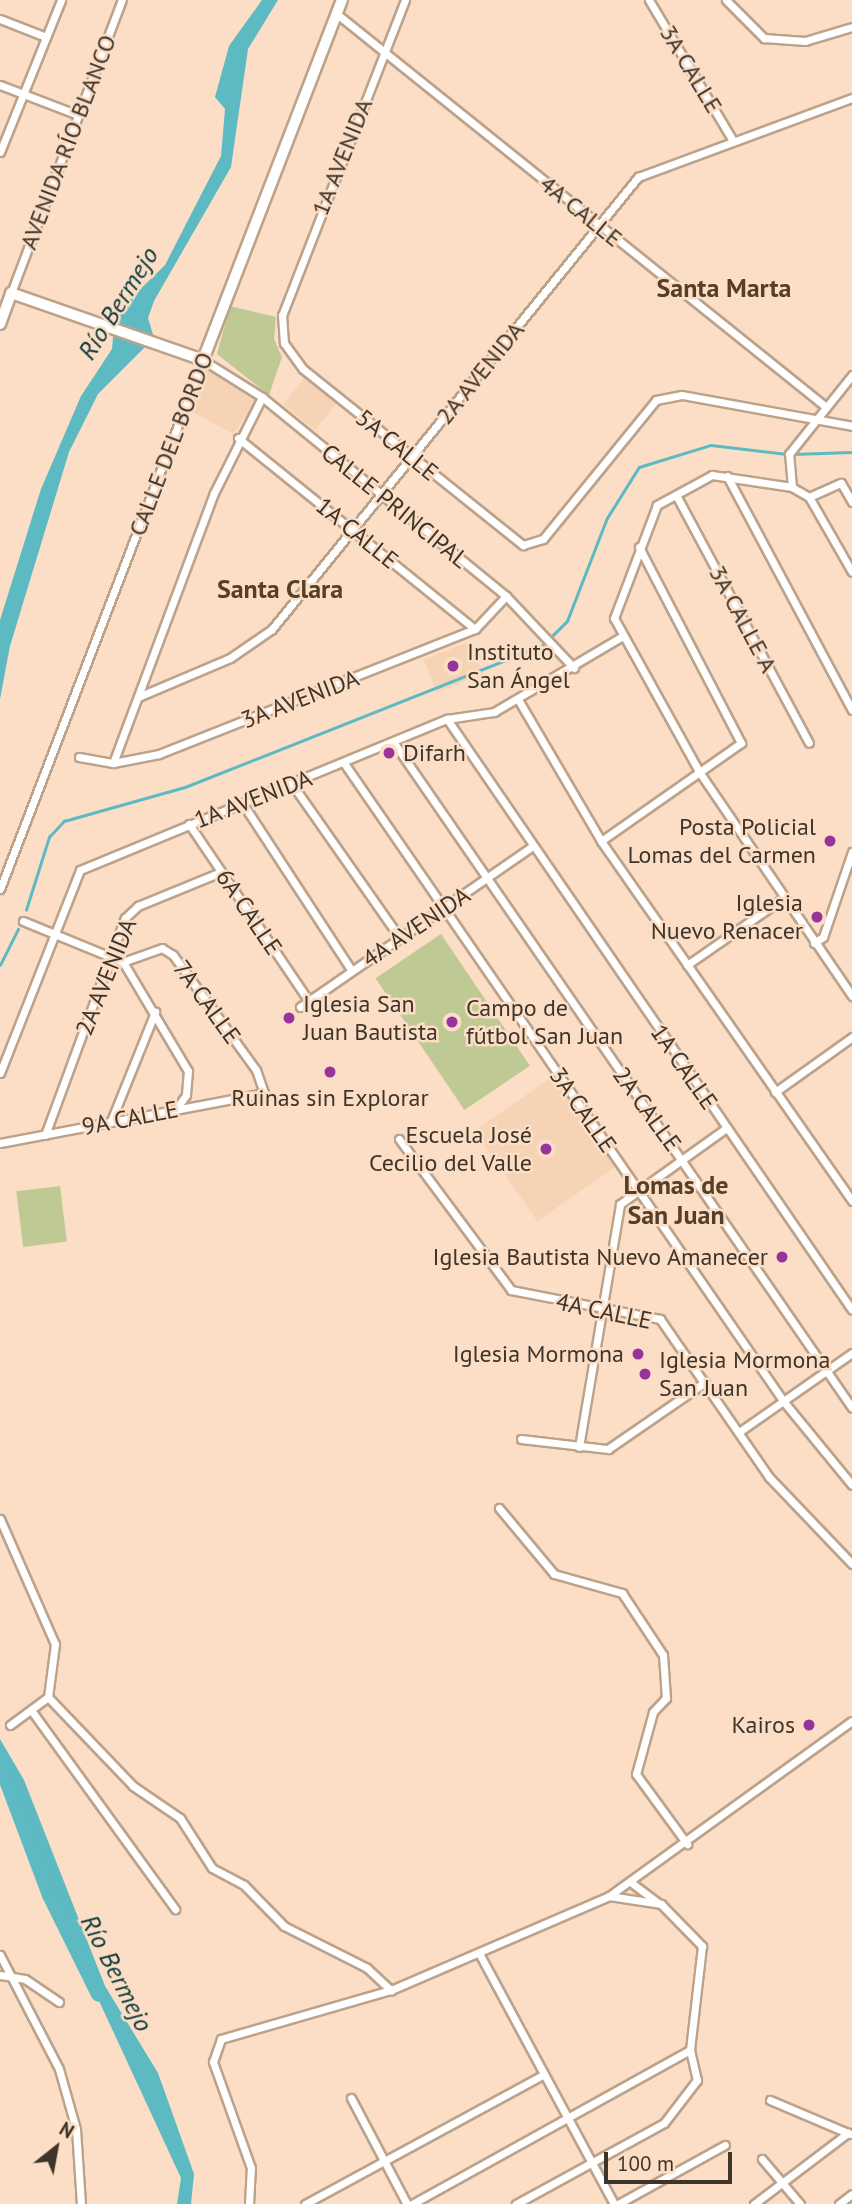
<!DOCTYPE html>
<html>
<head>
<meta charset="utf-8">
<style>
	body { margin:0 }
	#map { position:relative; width:852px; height:2204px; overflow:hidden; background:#fbdec5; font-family:"PT Sans",sans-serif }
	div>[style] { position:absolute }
	.built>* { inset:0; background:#f6d3b5; transform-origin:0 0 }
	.green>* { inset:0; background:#bfc994; transform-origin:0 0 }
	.water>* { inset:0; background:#5dbac3 }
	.stream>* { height:2.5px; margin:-1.25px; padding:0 1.25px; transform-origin:1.25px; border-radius:1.25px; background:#5dbac3 }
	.river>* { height:16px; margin:-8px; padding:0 8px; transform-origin:8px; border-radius:8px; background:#5dbac3 }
	.roads { filter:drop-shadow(2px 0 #bda28a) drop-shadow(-2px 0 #bda28a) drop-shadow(0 2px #bda28a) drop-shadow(0 -2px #bda28a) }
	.street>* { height:7px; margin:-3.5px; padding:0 3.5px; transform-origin:3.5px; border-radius:3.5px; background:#fff }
	.secondary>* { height:10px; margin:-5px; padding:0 5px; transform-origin:5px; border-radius:5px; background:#fff }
	.dots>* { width:19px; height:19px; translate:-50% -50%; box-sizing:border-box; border:4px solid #fbdec5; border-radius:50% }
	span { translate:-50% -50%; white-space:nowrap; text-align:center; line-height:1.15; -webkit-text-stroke:5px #fbdec5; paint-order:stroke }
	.street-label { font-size:24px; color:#3f342a }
	.poi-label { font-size:24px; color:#3f342a }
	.left { translate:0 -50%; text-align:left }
	.right { translate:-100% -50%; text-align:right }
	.neighbourhood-label { font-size:26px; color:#563f2a; font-weight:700 }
	.water-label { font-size:26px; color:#0b393d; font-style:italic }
	.north { position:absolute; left:21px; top:2113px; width:70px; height:70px; -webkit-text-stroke:5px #fbdec5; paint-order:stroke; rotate:31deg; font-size:19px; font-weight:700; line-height:28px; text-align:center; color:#3f342a }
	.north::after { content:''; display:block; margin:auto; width:24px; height:32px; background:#3f342a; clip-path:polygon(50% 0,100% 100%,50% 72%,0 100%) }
	.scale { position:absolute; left:604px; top:2152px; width:128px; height:32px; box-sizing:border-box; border:4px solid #3f342a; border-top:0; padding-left:9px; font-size:21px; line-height:24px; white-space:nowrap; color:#3f342a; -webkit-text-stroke:5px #fbdec5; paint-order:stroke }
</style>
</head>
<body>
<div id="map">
	<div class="built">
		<i style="clip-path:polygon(204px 367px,216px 368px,258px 399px,233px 434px,187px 409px)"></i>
		<i style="left:305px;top:377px;width:41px;height:35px;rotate:39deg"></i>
		<i style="left:470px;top:641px;width:35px;height:50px;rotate:68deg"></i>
		<i style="left:553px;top:1076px;width:110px;height:96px;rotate:55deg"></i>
	</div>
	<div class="green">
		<i style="clip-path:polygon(230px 306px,276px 317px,274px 339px,282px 357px,269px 395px,217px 354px)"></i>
		<i style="left:441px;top:934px;width:159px;height:79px;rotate:56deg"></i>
		<i style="left:60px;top:1186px;width:56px;height:44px;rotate:83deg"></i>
	</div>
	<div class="water">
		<i style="clip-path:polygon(262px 0,278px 0,248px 49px,231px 167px,154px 301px,148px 318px,154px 338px,98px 394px,69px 452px,10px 646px,0 699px,0 620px,41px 489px,81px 396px,112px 349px,115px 314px,165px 265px,221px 156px,225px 109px,215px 97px,229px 46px)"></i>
		<i style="clip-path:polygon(0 1739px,24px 1780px,105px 1986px,158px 2073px,194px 2174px,191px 2204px,177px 2204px,181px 2178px,50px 1895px,19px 1803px,0 1782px)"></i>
	</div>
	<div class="stream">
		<i style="left:793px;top:454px;width:59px;rotate:-1.9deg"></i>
		<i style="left:26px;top:910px;width:77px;rotate:-72.5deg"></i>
		<i style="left:49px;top:837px;width:22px;rotate:-47deg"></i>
		<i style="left:64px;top:821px;width:126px;rotate:-15.7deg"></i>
		<i style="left:185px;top:787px;width:384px;rotate:-21.6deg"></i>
		<i style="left:542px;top:646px;width:35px;rotate:-45deg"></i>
		<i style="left:567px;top:621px;width:110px;rotate:-68.8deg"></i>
		<i style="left:607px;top:518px;width:60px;rotate:-57.9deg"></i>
		<i style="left:639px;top:467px;width:75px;rotate:-17deg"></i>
		<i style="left:711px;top:445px;width:76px;rotate:6.8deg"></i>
		<i style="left:0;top:965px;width:40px;rotate:-63.4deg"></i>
	</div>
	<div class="river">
		<i style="left:0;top:1762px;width:142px;rotate:69.4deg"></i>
		<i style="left:50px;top:1895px;width:110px;rotate:63.7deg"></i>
	</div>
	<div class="roads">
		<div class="street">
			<i style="left:405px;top:0;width:338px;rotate:111.3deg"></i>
			<i style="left:282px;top:315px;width:28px;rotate:86deg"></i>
			<i style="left:284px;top:343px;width:32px;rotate:54deg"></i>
			<i style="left:303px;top:369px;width:282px;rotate:38.7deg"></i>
			<i style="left:523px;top:545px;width:21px;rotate:-17deg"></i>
			<i style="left:543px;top:539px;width:179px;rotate:-50.9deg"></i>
			<i style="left:656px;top:400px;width:26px;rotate:-11deg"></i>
			<i style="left:682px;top:395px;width:173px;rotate:10.3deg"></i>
			<i style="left:649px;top:0;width:162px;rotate:59.2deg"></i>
			<i style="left:726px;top:0;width:54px;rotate:45deg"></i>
			<i style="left:764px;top:38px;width:41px;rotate:4.2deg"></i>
			<i style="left:805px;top:41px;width:49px;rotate:-16.6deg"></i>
			<i style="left:337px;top:14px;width:627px;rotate:38.79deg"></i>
			<i style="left:0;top:19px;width:49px;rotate:21.4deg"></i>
			<i style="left:0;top:85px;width:81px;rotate:20.9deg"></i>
			<i style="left:0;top:152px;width:164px;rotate:-68.1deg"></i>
			<i style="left:11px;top:293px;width:313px;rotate:-69.3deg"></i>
			<i style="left:238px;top:438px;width:304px;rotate:38.9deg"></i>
			<i style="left:727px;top:476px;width:265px;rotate:61.9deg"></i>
			<i style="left:792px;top:487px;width:33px;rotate:-95deg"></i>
			<i style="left:789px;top:454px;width:101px;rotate:-51.4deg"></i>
			<i style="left:676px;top:495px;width:281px;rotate:61.8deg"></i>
			<i style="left:809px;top:497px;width:20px;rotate:-150deg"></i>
			<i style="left:792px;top:487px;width:81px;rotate:-171.5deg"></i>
			<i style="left:712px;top:475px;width:63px;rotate:151.4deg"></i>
			<i style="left:657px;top:505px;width:121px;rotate:110.8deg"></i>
			<i style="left:614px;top:618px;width:177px;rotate:61deg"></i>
			<i style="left:700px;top:773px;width:270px;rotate:55.7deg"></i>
			<i style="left:809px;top:497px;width:86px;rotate:60.2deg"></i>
			<i style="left:809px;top:497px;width:35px;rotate:-24deg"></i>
			<i style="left:841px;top:483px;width:22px;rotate:60deg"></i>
			<i style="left:138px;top:697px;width:100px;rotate:-23deg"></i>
			<i style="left:230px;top:658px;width:51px;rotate:-34.6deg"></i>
			<i style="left:272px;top:629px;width:582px;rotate:-51deg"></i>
			<i style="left:638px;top:177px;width:228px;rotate:-20.3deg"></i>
			<i style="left:519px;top:701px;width:162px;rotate:59.6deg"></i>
			<i style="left:601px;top:841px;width:439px;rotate:55.1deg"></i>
			<i style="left:447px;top:719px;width:716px;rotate:55.58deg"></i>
			<i style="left:394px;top:743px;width:807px;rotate:55.44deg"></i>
			<i style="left:79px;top:757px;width:35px;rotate:10deg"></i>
			<i style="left:113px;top:763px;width:47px;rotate:-11.1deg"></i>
			<i style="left:159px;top:754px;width:340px;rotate:-21.6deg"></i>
			<i style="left:475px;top:629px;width:45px;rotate:-46.8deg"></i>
			<i style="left:113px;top:763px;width:288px;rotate:-69.5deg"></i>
			<i style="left:214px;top:493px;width:107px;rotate:-63.4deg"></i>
			<i style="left:344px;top:763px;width:776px;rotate:55.45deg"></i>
			<i style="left:784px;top:1402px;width:107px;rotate:50.7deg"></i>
			<i style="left:292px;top:784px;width:188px;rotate:55deg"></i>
			<i style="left:243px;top:804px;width:199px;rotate:56.9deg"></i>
			<i style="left:189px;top:824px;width:214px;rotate:55.9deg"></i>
			<i style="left:601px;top:841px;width:171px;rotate:-35deg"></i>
			<i style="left:741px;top:743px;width:221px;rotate:-117.5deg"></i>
			<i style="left:0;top:889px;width:567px;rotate:-69.01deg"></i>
			<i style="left:203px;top:360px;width:70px;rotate:32.1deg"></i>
			<i style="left:262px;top:397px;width:315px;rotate:39.2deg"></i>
			<i style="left:506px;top:596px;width:99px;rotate:46.6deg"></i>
			<i style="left:23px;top:921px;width:108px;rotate:22.3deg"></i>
			<i style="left:123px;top:962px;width:127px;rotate:59.2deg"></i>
			<i style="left:188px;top:1071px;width:24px;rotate:95deg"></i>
			<i style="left:186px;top:1095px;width:16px;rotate:125deg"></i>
			<i style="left:814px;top:943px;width:11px;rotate:-34deg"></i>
			<i style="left:823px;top:937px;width:90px;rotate:-71.2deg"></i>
			<i style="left:687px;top:965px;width:116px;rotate:-34.8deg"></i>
			<i style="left:300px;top:1007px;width:281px;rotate:-34.7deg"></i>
			<i style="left:0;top:1073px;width:218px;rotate:-68.5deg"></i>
			<i style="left:80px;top:870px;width:397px;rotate:-22.4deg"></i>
			<i style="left:447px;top:719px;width:48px;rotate:-8.5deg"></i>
			<i style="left:494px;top:712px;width:147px;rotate:-30.6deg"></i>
			<i style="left:775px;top:1092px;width:95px;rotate:-35.5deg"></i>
			<i style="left:111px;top:1121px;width:118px;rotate:-68deg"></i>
			<i style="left:45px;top:1135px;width:231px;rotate:-69.8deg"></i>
			<i style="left:125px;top:918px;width:18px;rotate:-43deg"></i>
			<i style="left:138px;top:906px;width:90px;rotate:-22.3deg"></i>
			<i style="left:399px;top:1139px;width:188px;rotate:53.4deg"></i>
			<i style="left:511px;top:1290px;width:152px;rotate:11deg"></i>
			<i style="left:660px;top:1319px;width:192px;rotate:55.4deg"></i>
			<i style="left:769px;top:1477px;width:120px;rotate:46.3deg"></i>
			<i style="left:0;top:1143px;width:269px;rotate:-10.7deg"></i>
			<i style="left:264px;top:1093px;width:24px;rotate:-109deg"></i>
			<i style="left:256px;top:1070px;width:142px;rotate:-125.8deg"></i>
			<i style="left:173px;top:955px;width:13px;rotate:-148deg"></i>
			<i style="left:162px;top:948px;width:41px;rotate:160.3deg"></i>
			<i style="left:739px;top:1432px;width:138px;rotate:-35deg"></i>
			<i style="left:521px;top:1439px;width:88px;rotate:6.6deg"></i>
			<i style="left:608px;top:1449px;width:118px;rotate:-34.6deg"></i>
			<i style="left:579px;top:1447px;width:246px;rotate:-80.4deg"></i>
			<i style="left:620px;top:1204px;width:130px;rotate:-35.6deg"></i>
			<i style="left:499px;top:1508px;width:86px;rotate:50.2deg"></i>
			<i style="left:554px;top:1574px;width:71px;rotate:15.6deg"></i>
			<i style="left:622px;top:1593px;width:74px;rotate:56.5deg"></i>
			<i style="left:663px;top:1655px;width:43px;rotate:86deg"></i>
			<i style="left:666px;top:1698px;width:19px;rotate:133deg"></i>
			<i style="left:653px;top:1712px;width:64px;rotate:105.3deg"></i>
			<i style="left:636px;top:1774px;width:87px;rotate:53.9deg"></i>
			<i style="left:0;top:1519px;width:137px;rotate:66.3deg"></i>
			<i style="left:55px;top:1644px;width:53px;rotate:97.5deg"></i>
			<i style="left:48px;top:1697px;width:123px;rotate:46.3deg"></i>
			<i style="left:133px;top:1786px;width:57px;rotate:34.2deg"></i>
			<i style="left:180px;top:1818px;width:59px;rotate:57.4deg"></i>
			<i style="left:212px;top:1868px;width:36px;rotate:28deg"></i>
			<i style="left:244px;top:1885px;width:57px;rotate:45.7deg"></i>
			<i style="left:284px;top:1926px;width:93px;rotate:26.8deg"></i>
			<i style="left:367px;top:1968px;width:33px;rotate:43deg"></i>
			<i style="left:31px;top:1710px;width:246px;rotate:54.1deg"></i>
			<i style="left:10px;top:1725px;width:47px;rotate:-36.4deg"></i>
			<i style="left:633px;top:1884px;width:30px;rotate:37deg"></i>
			<i style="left:609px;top:1896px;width:299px;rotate:-35.8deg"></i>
			<i style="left:0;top:1955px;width:128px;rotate:62.6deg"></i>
			<i style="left:59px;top:2069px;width:62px;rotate:74.2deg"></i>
			<i style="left:76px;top:2129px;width:75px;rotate:86.2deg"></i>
			<i style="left:480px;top:1955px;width:283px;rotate:61.7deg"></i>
			<i style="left:0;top:1975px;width:25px;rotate:9deg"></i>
			<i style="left:25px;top:1979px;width:41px;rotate:34.1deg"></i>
			<i style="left:351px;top:2098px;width:120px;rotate:62.2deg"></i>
			<i style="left:770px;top:2100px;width:87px;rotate:23deg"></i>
			<i style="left:762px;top:2159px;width:59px;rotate:49.8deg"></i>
			<i style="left:249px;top:2204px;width:36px;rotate:-87deg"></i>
			<i style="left:251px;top:2168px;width:113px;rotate:-109.7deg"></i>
			<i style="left:213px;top:2062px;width:24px;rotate:-71deg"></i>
			<i style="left:221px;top:2039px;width:177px;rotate:-16.1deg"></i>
			<i style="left:391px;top:1990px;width:237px;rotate:-23.3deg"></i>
			<i style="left:609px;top:1896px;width:53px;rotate:8.7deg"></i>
			<i style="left:661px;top:1904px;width:59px;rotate:45.7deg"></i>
			<i style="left:702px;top:1946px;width:105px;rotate:96.6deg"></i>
			<i style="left:690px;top:2050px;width:31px;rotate:77deg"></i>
			<i style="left:697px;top:2080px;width:54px;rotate:127.5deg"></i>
			<i style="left:664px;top:2123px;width:169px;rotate:151.3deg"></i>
			<i style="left:305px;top:2204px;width:272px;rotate:-28.5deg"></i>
			<i style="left:412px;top:2204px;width:318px;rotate:-29deg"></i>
			<i style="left:618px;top:2204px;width:122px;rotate:-28.9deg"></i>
			<i style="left:754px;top:2204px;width:118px;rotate:-37.1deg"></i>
			<i style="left:839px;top:2204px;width:16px;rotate:-38deg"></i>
		</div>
		<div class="secondary">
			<i style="left:0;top:324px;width:33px;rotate:-70deg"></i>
			<i style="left:11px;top:293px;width:203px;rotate:19.2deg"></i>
			<i style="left:203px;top:360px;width:386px;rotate:-68.9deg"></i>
		</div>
	</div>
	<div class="dots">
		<i style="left:453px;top:666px;background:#97349b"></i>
		<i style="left:389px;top:753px;background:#97349b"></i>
		<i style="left:830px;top:841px;background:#97349b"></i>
		<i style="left:817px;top:917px;background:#97349b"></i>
		<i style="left:289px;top:1018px;background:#97349b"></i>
		<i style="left:452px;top:1022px;background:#97349b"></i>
		<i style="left:330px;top:1072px;background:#97349b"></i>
		<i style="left:546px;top:1149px;background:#97349b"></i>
		<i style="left:782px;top:1257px;background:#97349b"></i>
		<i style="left:638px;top:1354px;background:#97349b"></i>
		<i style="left:645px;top:1374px;background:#97349b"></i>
		<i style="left:809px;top:1725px;background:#97349b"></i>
	</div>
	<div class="street-label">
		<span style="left:691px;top:69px;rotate:59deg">3A CALLE</span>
		<span style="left:68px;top:142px;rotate:-69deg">AVENIDA RÍO BLANCO</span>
		<span style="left:342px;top:157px;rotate:-68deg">1A AVENIDA</span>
		<span style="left:581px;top:211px;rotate:39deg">4A CALLE</span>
		<span style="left:480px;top:373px;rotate:-51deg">2A AVENIDA</span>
		<span style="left:171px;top:444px;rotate:-69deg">CALLE DEL BORDO</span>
		<span style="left:397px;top:445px;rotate:39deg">5A CALLE</span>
		<span style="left:395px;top:506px;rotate:39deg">CALLE PRINCIPAL</span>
		<span style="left:357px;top:533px;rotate:39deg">1A CALLE</span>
		<span style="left:743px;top:619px;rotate:62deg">3A CALLE A</span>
		<span style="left:300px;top:699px;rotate:-21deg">3A AVENIDA</span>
		<span style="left:253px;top:799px;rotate:-21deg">1A AVENIDA</span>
		<span style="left:249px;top:912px;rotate:56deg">6A CALLE</span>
		<span style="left:416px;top:927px;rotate:-34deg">4A AVENIDA</span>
		<span style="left:106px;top:977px;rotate:-68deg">2A AVENIDA</span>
		<span style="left:207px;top:1002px;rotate:54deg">7A CALLE</span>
		<span style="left:684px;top:1067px;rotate:55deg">1A CALLE</span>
		<span style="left:647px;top:1109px;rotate:54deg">2A CALLE</span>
		<span style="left:583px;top:1110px;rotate:55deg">3A CALLE</span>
		<span style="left:130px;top:1118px;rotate:-11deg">9A CALLE</span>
		<span style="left:604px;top:1311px;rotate:12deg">4A CALLE</span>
	</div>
	<div class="poi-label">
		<span class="left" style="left:467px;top:666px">Instituto<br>San Ángel</span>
		<span class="left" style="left:403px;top:753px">Difarh</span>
		<span class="right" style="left:816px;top:841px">Posta Policial<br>Lomas del Carmen</span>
		<span class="right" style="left:803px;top:917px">Iglesia<br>Nuevo Renacer</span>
		<span class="left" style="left:303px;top:1018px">Iglesia San<br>Juan Bautista</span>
		<span class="left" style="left:466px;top:1022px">Campo de<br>fútbol San Juan</span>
		<span style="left:330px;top:1098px">Ruinas sin Explorar</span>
		<span class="right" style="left:532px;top:1149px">Escuela José<br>Cecilio del Valle</span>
		<span class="right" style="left:768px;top:1257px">Iglesia Bautista Nuevo Amanecer</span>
		<span class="right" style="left:624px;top:1354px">Iglesia Mormona</span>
		<span class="left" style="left:659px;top:1374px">Iglesia Mormona<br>San Juan</span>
		<span class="right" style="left:795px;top:1725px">Kairos</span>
	</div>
	<div class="neighbourhood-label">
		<span style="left:724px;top:288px">Santa Marta</span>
		<span style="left:280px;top:589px">Santa Clara</span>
		<span style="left:676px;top:1200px">Lomas de<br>San Juan</span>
	</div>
	<div class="water-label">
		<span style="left:118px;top:303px;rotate:-58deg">Río Bermejo</span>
		<span style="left:117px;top:1973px;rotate:63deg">Río Bermejo</span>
	</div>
	<div class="north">N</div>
	<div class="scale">100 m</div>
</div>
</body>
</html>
